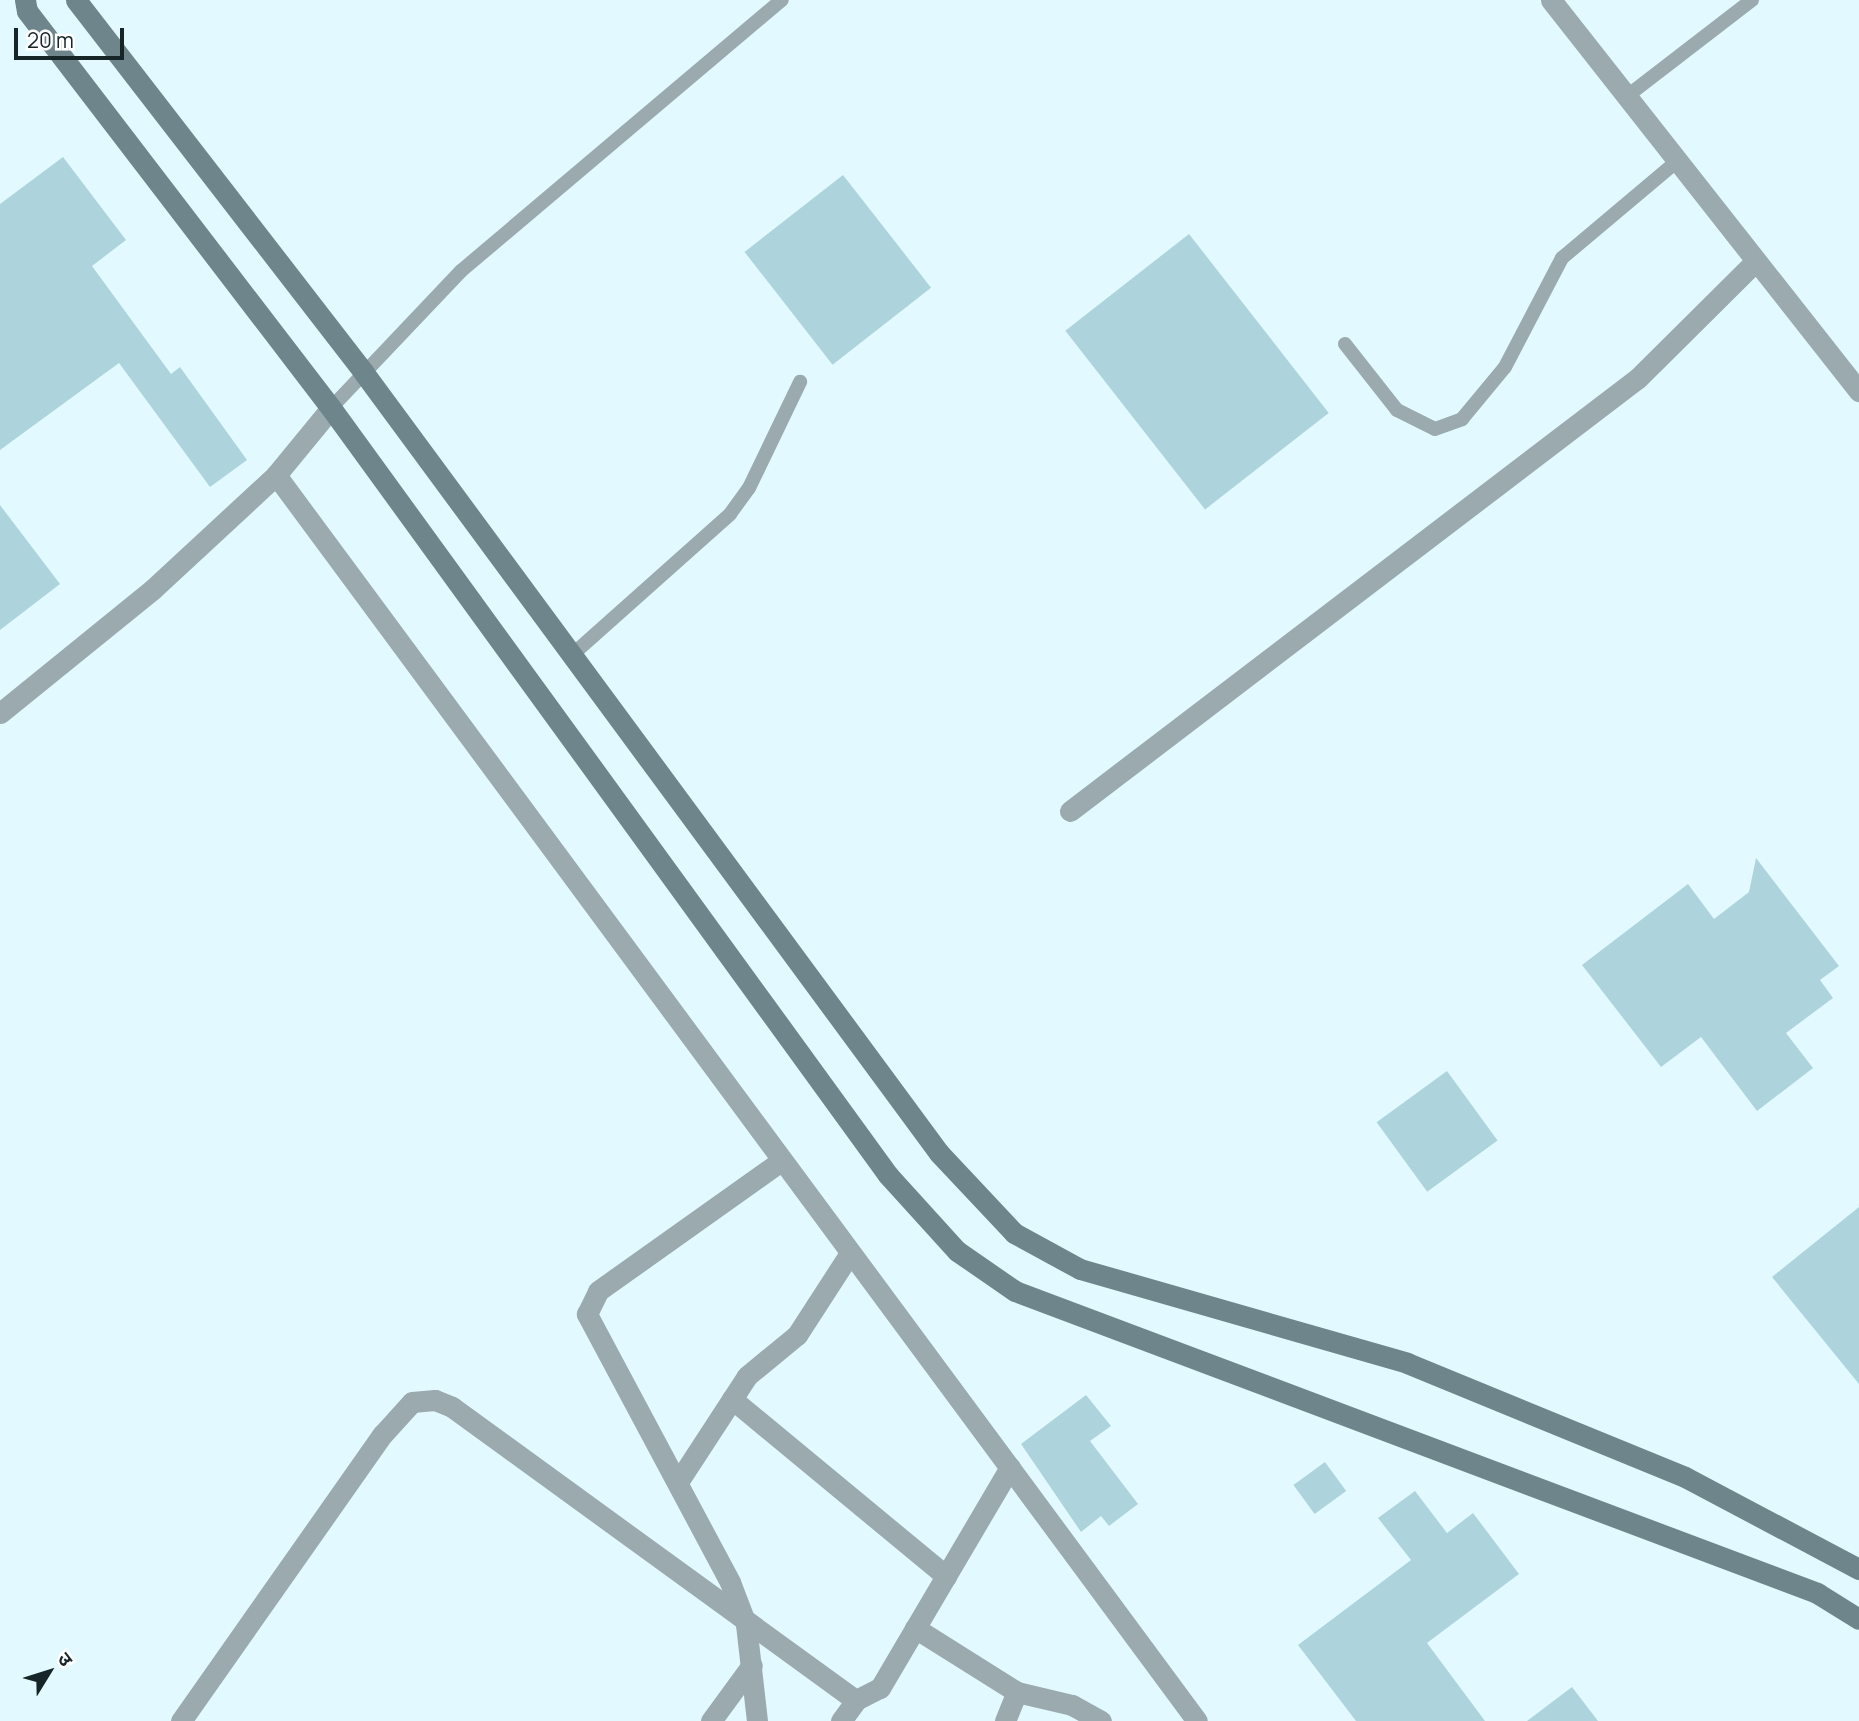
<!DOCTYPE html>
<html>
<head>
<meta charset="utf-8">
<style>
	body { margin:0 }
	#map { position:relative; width:1859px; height:1721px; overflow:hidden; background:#e2faff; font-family:Manrope,"Noto Sans Devanagari",sans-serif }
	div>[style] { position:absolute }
	.building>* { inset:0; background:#add4dc; transform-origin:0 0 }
	.lane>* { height:14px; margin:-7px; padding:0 7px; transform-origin:7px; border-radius:7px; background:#9aaaae }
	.street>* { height:21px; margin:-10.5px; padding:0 10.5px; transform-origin:10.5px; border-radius:10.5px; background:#9aaaae }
	.secondary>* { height:21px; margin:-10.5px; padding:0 10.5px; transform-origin:10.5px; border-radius:10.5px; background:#6e868b }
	span { translate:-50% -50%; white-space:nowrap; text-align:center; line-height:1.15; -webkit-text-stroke:5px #fff; paint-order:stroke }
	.north { position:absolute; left:14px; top:1637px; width:70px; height:70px; -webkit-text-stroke:5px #fff; paint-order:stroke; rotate:52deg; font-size:19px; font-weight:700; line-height:28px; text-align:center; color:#162528 }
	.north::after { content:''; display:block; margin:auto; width:24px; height:32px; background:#162528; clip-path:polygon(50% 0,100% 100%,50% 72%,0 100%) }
	.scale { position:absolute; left:14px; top:28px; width:110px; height:32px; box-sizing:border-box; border:4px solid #162528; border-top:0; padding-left:9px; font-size:21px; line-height:24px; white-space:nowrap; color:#162528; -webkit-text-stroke:5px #fff; paint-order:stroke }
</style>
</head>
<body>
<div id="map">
	<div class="building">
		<i style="clip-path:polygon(63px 157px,126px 240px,92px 266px,171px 374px,180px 367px,247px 460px,210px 487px,119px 363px,0 450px,0 204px)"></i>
		<i style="left:843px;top:175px;width:143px;height:125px;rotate:52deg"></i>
		<i style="left:1189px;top:234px;width:227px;height:157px;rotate:52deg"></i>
		<i style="clip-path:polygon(0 505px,60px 584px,0 630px)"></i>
		<i style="clip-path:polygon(1756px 858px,1839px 966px,1820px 980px,1833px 998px,1786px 1033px,1813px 1068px,1757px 1111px,1701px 1037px,1661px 1067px,1582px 965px,1688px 884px,1714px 919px,1749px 892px)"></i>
		<i style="left:1447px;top:1071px;width:86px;height:87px;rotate:54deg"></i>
		<i style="clip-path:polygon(1859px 1207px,1859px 1384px,1772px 1277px)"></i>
		<i style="clip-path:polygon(1086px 1395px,1111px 1426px,1090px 1441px,1138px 1504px,1109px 1526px,1101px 1516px,1081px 1532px,1021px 1444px)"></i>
		<i style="left:1325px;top:1462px;width:36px;height:39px;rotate:54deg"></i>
		<i style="clip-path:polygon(1415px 1491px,1447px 1533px,1473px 1513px,1519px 1574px,1427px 1643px,1485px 1721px,1356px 1721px,1298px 1645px,1411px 1560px,1378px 1518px)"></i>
		<i style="clip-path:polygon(1572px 1687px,1598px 1721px,1527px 1721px)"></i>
	</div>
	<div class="lane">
		<i style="left:1626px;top:97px;width:159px;rotate:-37.6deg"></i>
		<i style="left:1345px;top:344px;width:84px;rotate:51.8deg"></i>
		<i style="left:1397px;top:410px;width:42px;rotate:26.6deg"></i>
		<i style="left:1435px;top:429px;width:29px;rotate:-20deg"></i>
		<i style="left:1462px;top:419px;width:67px;rotate:-50.4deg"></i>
		<i style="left:1505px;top:367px;width:123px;rotate:-62.4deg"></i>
		<i style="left:1562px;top:258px;width:149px;rotate:-40.1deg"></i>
		<i style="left:331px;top:408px;width:189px;rotate:-46.5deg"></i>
		<i style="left:461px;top:271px;width:420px;rotate:-40.2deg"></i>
		<i style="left:572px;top:655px;width:212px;rotate:-41.7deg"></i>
		<i style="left:730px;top:514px;width:32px;rotate:-54deg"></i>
		<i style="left:749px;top:488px;width:118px;rotate:-64.3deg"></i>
	</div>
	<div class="street">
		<i style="left:1551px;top:0;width:498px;rotate:51.8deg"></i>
		<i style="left:276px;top:475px;width:1549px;rotate:53.53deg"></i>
		<i style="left:0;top:713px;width:197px;rotate:-39deg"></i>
		<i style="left:153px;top:589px;width:168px;rotate:-42.8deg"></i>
		<i style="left:276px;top:475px;width:87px;rotate:-50.6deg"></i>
		<i style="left:1070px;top:811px;width:714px;rotate:-37.32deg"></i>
		<i style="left:1638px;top:378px;width:165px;rotate:-44.8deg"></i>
		<i style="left:732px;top:1399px;width:278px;rotate:39.6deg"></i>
		<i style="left:678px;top:1482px;width:126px;rotate:-56.9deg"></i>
		<i style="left:747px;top:1376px;width:65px;rotate:-39.4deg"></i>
		<i style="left:797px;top:1335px;width:98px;rotate:-57.1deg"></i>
		<i style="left:915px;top:1628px;width:120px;rotate:32.1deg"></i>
		<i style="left:1017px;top:1692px;width:57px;rotate:13.3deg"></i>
		<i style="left:1072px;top:1705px;width:33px;rotate:29deg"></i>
		<i style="left:181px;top:1721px;width:351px;rotate:-54.9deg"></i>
		<i style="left:383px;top:1434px;width:43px;rotate:-47.8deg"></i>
		<i style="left:412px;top:1402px;width:23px;rotate:-5deg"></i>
		<i style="left:435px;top:1400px;width:18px;rotate:22deg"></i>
		<i style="left:452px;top:1407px;width:499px;rotate:36deg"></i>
		<i style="left:856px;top:1700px;width:27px;rotate:-27deg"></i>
		<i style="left:880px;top:1688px;width:256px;rotate:-59.5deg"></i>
		<i style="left:711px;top:1721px;width:69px;rotate:-53.8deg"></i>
		<i style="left:757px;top:1721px;width:98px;rotate:-96.5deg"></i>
		<i style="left:746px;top:1624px;width:45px;rotate:-110.9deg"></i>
		<i style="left:730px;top:1582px;width:304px;rotate:-118.1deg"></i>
		<i style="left:587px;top:1314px;width:25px;rotate:-64deg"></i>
		<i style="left:598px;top:1291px;width:224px;rotate:-35.4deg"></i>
		<i style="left:841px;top:1721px;width:26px;rotate:-54deg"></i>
		<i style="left:1005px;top:1721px;width:31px;rotate:-68deg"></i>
	</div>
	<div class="secondary">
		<i style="left:25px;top:0;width:11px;rotate:80deg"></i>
		<i style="left:27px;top:11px;width:500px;rotate:52.56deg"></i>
		<i style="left:331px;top:408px;width:948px;rotate:54.01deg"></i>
		<i style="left:888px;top:1175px;width:103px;rotate:47.8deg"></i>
		<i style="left:957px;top:1251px;width:70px;rotate:34.6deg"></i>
		<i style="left:1015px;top:1291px;width:857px;rotate:20.63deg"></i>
		<i style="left:1817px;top:1593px;width:49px;rotate:31.8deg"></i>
		<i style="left:76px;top:0;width:471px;rotate:52.3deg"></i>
		<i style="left:364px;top:373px;width:969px;rotate:53.6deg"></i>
		<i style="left:939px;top:1153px;width:110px;rotate:46.8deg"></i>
		<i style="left:1014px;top:1233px;width:75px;rotate:28.6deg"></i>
		<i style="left:1080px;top:1269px;width:340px;rotate:16deg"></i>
		<i style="left:1407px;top:1363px;width:300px;rotate:22.3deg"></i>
		<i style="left:1685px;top:1477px;width:197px;rotate:27.9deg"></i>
	</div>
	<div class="north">उ</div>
	<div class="scale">20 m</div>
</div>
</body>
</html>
